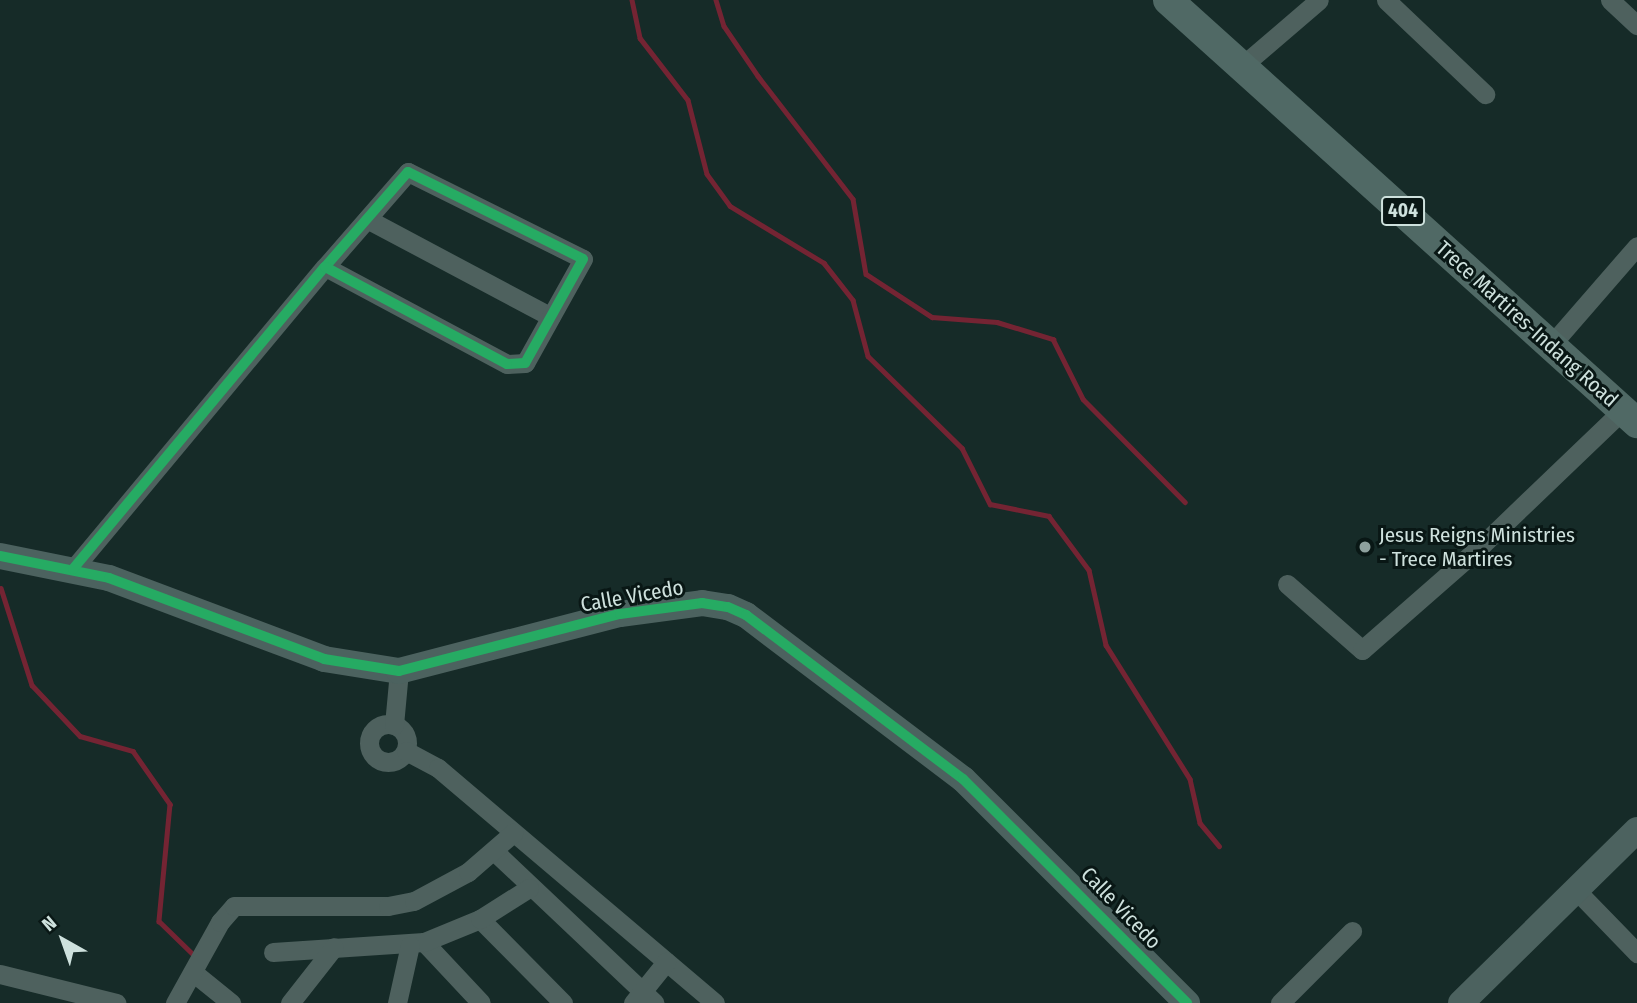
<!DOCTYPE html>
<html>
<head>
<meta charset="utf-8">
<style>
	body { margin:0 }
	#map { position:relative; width:1637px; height:1003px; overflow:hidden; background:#162b28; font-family:"Fira Sans Condensed",sans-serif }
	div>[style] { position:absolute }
	.stream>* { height:4.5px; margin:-2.25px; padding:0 2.25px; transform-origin:2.25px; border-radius:2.25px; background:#742433 }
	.street>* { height:19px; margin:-9.5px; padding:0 9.5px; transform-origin:9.5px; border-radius:9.5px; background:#4e615e }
	.street>.ring { margin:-9.5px; padding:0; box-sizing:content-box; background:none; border:19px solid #4e615e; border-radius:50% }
	.secondary>* { height:26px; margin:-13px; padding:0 13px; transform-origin:13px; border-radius:13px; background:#4c625f }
	.primary>* { height:30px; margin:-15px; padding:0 15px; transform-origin:15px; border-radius:15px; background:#506965 }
	.cycleway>* { height:10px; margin:-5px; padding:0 5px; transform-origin:5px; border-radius:5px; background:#26ab63 }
	.dots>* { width:19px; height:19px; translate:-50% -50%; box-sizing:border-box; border:4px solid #091715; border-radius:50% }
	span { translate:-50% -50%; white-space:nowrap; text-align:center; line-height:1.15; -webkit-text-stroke:6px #091715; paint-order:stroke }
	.shield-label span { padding:2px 5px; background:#091715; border:2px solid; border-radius:5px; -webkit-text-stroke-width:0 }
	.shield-label { font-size:19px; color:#cee1dd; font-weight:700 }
	.street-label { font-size:21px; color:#cee1dd }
	.poi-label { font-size:21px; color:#cee1dd }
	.left { translate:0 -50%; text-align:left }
	.north { position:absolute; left:28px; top:905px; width:70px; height:70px; -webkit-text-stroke:5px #091715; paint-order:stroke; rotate:320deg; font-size:19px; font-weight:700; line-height:28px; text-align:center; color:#cee1dd }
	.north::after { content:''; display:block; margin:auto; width:24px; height:32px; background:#cee1dd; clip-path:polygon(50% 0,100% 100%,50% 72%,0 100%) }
</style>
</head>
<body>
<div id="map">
	<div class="stream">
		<i style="left:632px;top:0;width:39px;rotate:78deg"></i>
		<i style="left:640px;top:38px;width:78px;rotate:52.3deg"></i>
		<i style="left:688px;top:100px;width:76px;rotate:75.6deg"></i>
		<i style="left:707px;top:174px;width:39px;rotate:54deg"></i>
		<i style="left:730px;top:206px;width:110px;rotate:31.2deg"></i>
		<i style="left:824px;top:263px;width:47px;rotate:51.9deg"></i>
		<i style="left:853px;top:300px;width:58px;rotate:75deg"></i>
		<i style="left:868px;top:356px;width:132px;rotate:44.4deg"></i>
		<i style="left:962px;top:448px;width:63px;rotate:63.4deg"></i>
		<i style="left:990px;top:504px;width:60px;rotate:11.5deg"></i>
		<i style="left:1049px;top:516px;width:67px;rotate:53.5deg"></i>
		<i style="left:1089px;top:570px;width:77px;rotate:77.2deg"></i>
		<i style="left:1106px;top:645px;width:158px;rotate:57.9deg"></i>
		<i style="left:1190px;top:779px;width:45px;rotate:77.2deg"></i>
		<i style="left:1200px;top:823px;width:30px;rotate:50deg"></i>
		<i style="left:716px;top:0;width:27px;rotate:73deg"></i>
		<i style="left:724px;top:26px;width:60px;rotate:55.8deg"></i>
		<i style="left:758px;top:76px;width:155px;rotate:52.3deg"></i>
		<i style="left:853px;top:199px;width:76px;rotate:80.2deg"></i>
		<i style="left:866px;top:274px;width:79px;rotate:33.1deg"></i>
		<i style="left:932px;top:317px;width:65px;rotate:4.4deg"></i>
		<i style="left:997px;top:322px;width:59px;rotate:16.9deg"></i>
		<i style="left:1053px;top:339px;width:67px;rotate:63.4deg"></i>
		<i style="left:1083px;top:399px;width:145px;rotate:45.3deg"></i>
		<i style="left:1px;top:588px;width:102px;rotate:72.3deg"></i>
		<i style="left:32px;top:685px;width:70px;rotate:46.7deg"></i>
		<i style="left:80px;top:736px;width:55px;rotate:15.8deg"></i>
		<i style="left:133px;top:751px;width:65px;rotate:55.1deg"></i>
		<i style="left:170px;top:804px;width:118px;rotate:95.4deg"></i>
		<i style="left:159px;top:921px;width:49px;rotate:44.2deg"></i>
	</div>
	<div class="street">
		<i style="left:1386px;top:0;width:137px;rotate:43.5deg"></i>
		<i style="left:1610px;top:0;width:37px;rotate:43deg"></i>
		<i style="left:1242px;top:66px;width:101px;rotate:-40.6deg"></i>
		<i style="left:367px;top:219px;width:208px;rotate:28deg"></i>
		<i style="left:1551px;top:345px;width:131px;rotate:-49deg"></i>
		<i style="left:73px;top:569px;width:393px;rotate:-50.2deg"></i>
		<i style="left:325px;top:267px;width:126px;rotate:-48.9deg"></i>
		<i style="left:408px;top:172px;width:195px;rotate:26.4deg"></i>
		<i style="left:583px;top:259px;width:119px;rotate:119.1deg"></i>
		<i style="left:525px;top:363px;width:18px;rotate:177deg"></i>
		<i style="left:507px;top:364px;width:206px;rotate:-151.9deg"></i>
		<i style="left:1287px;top:584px;width:100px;rotate:41.3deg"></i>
		<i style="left:1362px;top:650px;width:159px;rotate:-41.2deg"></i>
		<i style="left:1482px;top:545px;width:195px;rotate:-43.8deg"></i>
		<i class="ring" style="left:369px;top:724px;width:19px;height:19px"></i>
		<i style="left:394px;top:725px;width:54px;rotate:-84.7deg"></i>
		<i style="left:406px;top:751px;width:36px;rotate:28deg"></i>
		<i style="left:438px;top:768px;width:363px;rotate:40.3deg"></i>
		<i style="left:494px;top:851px;width:221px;rotate:43.4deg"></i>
		<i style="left:1574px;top:888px;width:91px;rotate:45.9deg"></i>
		<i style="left:480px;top:919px;width:118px;rotate:45.3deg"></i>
		<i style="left:424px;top:942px;width:83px;rotate:46.9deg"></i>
		<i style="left:273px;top:952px;width:151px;rotate:-3.8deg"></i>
		<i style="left:424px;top:942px;width:61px;rotate:-22.3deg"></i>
		<i style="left:480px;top:919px;width:58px;rotate:-32.3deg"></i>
		<i style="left:194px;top:973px;width:48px;rotate:39deg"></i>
		<i style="left:0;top:974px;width:120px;rotate:14deg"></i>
		<i style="left:175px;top:1003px;width:93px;rotate:-60.9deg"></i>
		<i style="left:220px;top:922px;width:21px;rotate:-49deg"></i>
		<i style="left:234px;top:906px;width:154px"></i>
		<i style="left:388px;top:906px;width:26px;rotate:-11deg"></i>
		<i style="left:414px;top:901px;width:61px;rotate:-28.2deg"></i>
		<i style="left:468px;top:872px;width:60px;rotate:-40.9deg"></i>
		<i style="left:290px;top:1003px;width:71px;rotate:-51.8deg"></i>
		<i style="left:397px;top:1003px;width:59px;rotate:-77.4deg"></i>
		<i style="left:633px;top:1003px;width:53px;rotate:-51.2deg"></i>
		<i style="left:1280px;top:1003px;width:102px;rotate:-45deg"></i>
	</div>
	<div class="secondary">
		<i style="left:0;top:556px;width:111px;rotate:11.4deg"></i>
		<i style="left:109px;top:578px;width:230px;rotate:20.6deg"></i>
		<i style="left:324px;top:659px;width:76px;rotate:9.1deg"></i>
		<i style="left:399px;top:671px;width:228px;rotate:-14.5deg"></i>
		<i style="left:620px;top:614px;width:83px;rotate:-7.6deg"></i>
		<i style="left:702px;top:603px;width:26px;rotate:9deg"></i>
		<i style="left:728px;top:607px;width:20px;rotate:24deg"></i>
		<i style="left:746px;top:615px;width:272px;rotate:37.1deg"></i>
		<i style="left:963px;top:779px;width:317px;rotate:45deg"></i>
		<i style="left:1461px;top:1003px;width:247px;rotate:-44.5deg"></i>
	</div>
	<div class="primary">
		<i style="left:1168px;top:0;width:632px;rotate:42.05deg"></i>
	</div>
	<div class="cycleway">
		<i style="left:0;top:556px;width:111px;rotate:11.4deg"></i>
		<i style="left:109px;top:578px;width:230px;rotate:20.6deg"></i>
		<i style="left:324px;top:659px;width:76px;rotate:9.1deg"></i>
		<i style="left:399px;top:671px;width:228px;rotate:-14.5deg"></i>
		<i style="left:620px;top:614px;width:83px;rotate:-7.6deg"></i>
		<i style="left:702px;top:603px;width:26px;rotate:9deg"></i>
		<i style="left:728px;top:607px;width:20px;rotate:24deg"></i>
		<i style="left:746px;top:615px;width:272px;rotate:37.1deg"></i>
		<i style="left:963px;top:779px;width:317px;rotate:45deg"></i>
		<i style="left:73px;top:569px;width:393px;rotate:-50.2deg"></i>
		<i style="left:325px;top:267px;width:126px;rotate:-48.9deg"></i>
		<i style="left:408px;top:172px;width:195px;rotate:26.4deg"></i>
		<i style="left:583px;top:259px;width:119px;rotate:119.1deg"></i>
		<i style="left:525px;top:363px;width:18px;rotate:177deg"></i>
		<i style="left:507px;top:364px;width:206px;rotate:-151.9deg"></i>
	</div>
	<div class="dots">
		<i style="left:1365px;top:547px;background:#8ea19e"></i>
	</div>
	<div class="shield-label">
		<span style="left:1403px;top:211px">404</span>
	</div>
	<div class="street-label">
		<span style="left:1527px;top:324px;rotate:42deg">Trece Martires-Indang Road</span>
		<span style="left:632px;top:596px;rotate:-10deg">Calle Vicedo</span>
		<span style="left:1121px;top:908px;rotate:46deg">Calle Vicedo</span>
	</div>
	<div class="poi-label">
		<span class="left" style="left:1379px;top:547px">Jesus Reigns Ministries<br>- Trece Martires</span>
	</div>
	<div class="north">N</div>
</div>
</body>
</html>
